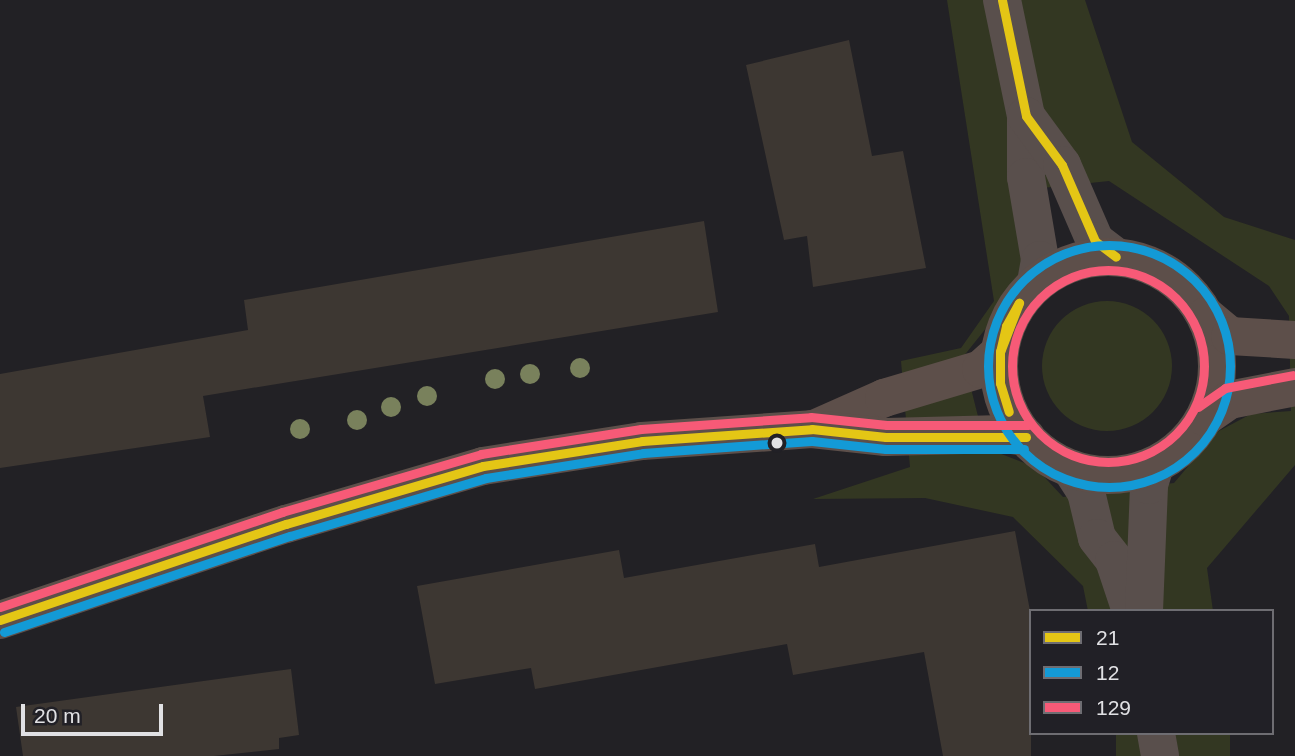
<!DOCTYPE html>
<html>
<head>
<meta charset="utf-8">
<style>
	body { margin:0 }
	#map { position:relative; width:1295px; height:756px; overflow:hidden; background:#222125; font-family:Arial,sans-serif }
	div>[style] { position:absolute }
	.green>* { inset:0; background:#333722; transform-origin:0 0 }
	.round { border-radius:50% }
	.building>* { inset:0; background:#3d3732 }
	.minor>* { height:38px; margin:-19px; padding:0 19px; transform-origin:19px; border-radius:19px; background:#594f4c }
	.tertiary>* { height:38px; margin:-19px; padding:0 19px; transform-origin:19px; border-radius:19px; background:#594f4c }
	.secondary>* { height:38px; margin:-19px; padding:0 19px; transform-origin:19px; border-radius:19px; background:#5d4f4a }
	.secondary>.ring { margin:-19px; padding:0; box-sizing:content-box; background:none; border:38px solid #5d4f4a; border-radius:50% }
	.bus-1>* { height:9px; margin:-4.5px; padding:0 4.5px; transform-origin:4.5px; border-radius:4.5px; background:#e4c615 }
	.bus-2>* { height:9px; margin:-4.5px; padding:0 4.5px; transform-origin:4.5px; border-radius:4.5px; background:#139ad6 }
	.bus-2>.ring { margin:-4.5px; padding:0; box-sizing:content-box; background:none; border:9px solid #139ad6; border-radius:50% }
	.bus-3>* { height:9px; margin:-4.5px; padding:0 4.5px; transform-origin:4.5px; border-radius:4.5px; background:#f75a77 }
	.bus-3>.ring { margin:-4.5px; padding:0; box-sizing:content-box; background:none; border:9px solid #f75a77; border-radius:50% }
	.trees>* { width:20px; height:20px; margin:-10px; border-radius:50%; background:#79815c }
	.dots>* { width:19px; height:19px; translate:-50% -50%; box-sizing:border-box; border:4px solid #212026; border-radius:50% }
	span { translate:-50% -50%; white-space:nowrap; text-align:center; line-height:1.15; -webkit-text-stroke:5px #212026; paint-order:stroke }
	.legend { position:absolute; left:1029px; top:609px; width:245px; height:126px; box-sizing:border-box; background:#212026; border:2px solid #6e6d72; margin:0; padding:9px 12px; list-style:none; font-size:21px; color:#e1e1e4 }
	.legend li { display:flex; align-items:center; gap:14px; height:35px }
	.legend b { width:35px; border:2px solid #6e6d72 }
	.scale { position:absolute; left:21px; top:704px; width:142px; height:32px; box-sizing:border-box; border:4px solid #e1e1e4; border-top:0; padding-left:9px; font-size:21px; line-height:24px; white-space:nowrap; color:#e1e1e4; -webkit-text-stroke:5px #212026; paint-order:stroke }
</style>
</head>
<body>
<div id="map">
	<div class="green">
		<i style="clip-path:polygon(evenodd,947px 0,1085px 0,1132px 142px,1224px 217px,1295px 240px,1295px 465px,1207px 568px,1213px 611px,1088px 611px,1083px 586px,1013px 517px,925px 498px,813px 499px,910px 467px,901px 361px,961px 348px,994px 301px,947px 0,1109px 181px,1269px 286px,1289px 316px,1291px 411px,1251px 414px,1217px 432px,1174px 483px,1063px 497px,1035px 467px,986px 448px,963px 357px,995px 317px,1023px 266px,1014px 191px,1109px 181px)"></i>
		<i class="round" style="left:1042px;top:301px;width:130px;height:130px"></i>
		<i style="left:1116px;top:733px;width:114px;height:24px"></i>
	</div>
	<div class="building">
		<i style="clip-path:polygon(849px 40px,872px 156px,903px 151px,926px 268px,813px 287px,807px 236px,784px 240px,746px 65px)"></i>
		<i style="clip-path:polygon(704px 221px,718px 312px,203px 396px,210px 437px,0 468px,0 374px,248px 330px,244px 300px)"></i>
		<i style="clip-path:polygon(1015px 531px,1031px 616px,1031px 756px,943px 756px,924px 652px,793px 675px,787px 644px,535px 689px,531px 668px,435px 684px,417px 586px,619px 550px,624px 578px,815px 544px,819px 567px)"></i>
		<i style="clip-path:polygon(291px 669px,299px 735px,279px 738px,279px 749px,214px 756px,23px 756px,16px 707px)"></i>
	</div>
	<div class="minor">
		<i style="left:1071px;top:469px;width:27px;rotate:57deg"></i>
		<i style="left:1086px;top:492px;width:47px;rotate:76.6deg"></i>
		<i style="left:1097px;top:538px;width:28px;rotate:52deg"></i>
		<i style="left:1114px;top:560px;width:54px;rotate:71.6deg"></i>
		<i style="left:1144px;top:611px;width:126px;rotate:-87.7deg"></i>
		<i style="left:1149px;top:485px;width:21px;rotate:-73deg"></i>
		<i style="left:1156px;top:733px;width:23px;rotate:80deg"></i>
	</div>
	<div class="tertiary">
		<i style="left:1002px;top:0;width:118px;rotate:78.3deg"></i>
		<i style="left:1026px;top:116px;width:61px;rotate:90deg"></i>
		<i style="left:1026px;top:177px;width:84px;rotate:80.4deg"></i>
		<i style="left:1040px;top:260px;width:23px;rotate:100deg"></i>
		<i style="left:1026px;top:116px;width:61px;rotate:53.7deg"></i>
		<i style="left:1062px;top:165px;width:83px;rotate:66.5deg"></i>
		<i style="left:1095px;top:241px;width:26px;rotate:37deg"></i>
	</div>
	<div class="secondary">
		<i class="ring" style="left:999px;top:257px;width:180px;height:180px"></i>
		<i style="left:1206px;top:316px;width:31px;rotate:40deg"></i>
		<i style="left:1230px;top:336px;width:65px;rotate:3.5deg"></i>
		<i style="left:1205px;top:417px;width:29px;rotate:-35deg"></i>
		<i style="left:1229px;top:400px;width:67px;rotate:-11.1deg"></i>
		<i style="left:814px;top:429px;width:77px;rotate:-23.9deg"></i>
		<i style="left:884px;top:398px;width:101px;rotate:-16.6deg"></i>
		<i style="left:981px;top:369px;width:25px;rotate:-42deg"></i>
		<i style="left:0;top:620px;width:302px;rotate:-18.6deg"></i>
		<i style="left:286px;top:524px;width:205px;rotate:-16.4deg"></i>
		<i style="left:483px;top:466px;width:161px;rotate:-8.9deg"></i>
		<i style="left:642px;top:441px;width:170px;rotate:-4deg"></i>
		<i style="left:812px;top:429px;width:74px;rotate:6.2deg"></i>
		<i style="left:886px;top:437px;width:117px;rotate:-1.5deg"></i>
		<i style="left:1003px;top:434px;width:23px;rotate:7deg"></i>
	</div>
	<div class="bus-1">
		<i style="left:1002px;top:0;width:118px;rotate:78.3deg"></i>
		<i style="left:1026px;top:116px;width:61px;rotate:53.7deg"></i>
		<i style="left:1062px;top:165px;width:83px;rotate:66.5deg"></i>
		<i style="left:1095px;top:241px;width:26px;rotate:37deg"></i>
		<i style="left:1000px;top:352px;width:31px;rotate:90deg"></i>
		<i style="left:1000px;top:383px;width:30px;rotate:73deg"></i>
		<i style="left:1000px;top:352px;width:27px;rotate:-77deg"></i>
		<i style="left:1006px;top:326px;width:26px;rotate:-61deg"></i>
		<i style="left:1000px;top:352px;width:53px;rotate:-68.8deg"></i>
		<i style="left:0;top:620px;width:302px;rotate:-18.6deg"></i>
		<i style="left:286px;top:524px;width:205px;rotate:-16.4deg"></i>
		<i style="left:483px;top:466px;width:161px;rotate:-8.9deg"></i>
		<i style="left:642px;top:441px;width:170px;rotate:-4deg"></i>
		<i style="left:812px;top:429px;width:74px;rotate:6.2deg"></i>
		<i style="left:886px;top:437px;width:140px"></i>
	</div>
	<div class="bus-2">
		<i class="ring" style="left:988px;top:245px;width:233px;height:233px"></i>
		<i style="left:4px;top:632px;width:302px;rotate:-18.6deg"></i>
		<i style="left:290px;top:536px;width:204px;rotate:-16.5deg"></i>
		<i style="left:486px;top:478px;width:159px;rotate:-9deg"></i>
		<i style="left:643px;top:453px;width:169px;rotate:-4.1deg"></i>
		<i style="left:812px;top:441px;width:74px;rotate:6.2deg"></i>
		<i style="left:886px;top:449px;width:138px"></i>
	</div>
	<div class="bus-3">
		<i class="ring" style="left:1012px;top:270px;width:183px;height:183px"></i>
		<i style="left:1198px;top:407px;width:33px;rotate:-35deg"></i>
		<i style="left:1225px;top:388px;width:69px;rotate:-10.8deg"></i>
		<i style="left:0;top:607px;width:298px;rotate:-18.6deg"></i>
		<i style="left:282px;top:512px;width:207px;rotate:-16.2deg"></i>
		<i style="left:481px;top:454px;width:162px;rotate:-8.9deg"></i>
		<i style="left:641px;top:429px;width:170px;rotate:-4deg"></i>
		<i style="left:811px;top:417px;width:76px;rotate:6deg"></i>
		<i style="left:887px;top:425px;width:141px"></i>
	</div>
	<div class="trees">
		<i style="left:580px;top:368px"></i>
		<i style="left:530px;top:374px"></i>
		<i style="left:495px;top:379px"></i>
		<i style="left:427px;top:396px"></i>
		<i style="left:391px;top:407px"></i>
		<i style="left:357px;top:420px"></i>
		<i style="left:300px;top:429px"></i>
	</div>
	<div class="dots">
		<i style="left:777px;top:443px;background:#e1e1e4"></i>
	</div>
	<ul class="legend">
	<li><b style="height:9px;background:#e4c615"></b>21</li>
	<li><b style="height:9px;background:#139ad6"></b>12</li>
	<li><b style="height:9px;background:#f75a77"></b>129</li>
	</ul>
	<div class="scale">20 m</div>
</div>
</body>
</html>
